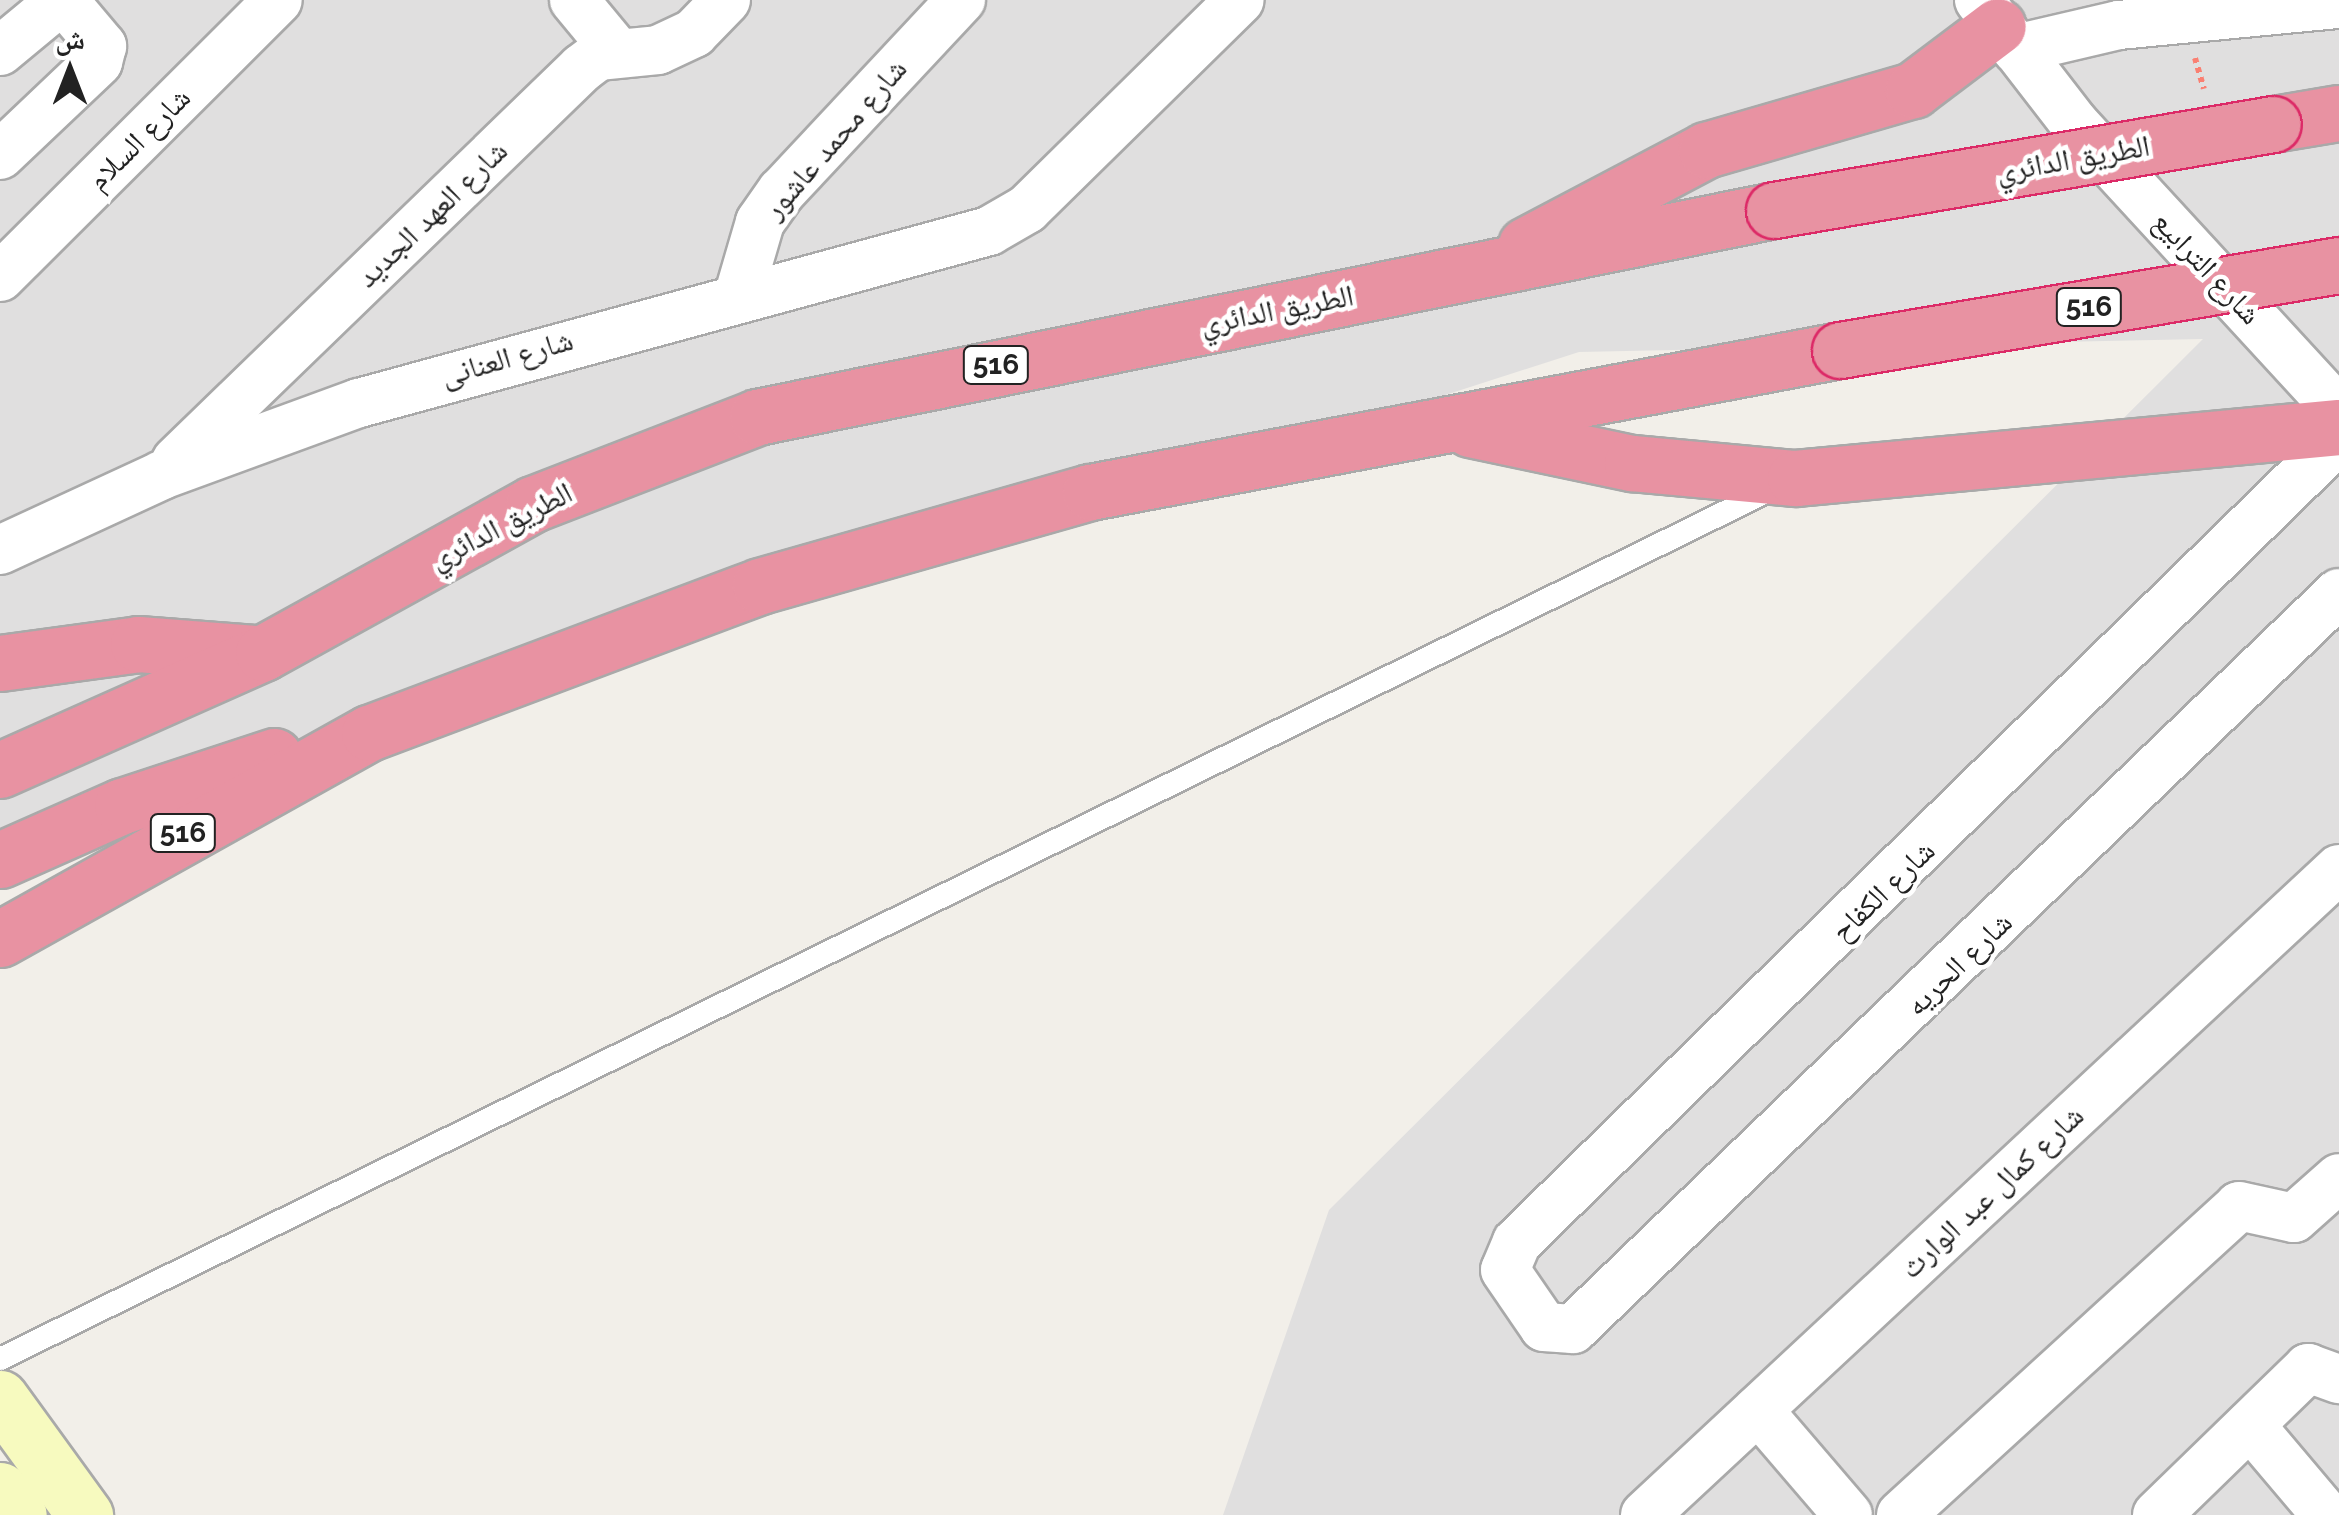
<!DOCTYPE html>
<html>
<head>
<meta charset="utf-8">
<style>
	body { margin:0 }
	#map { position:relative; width:2339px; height:1515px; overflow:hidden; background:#f2efe9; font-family:Raleway,"Noto Naskh Arabic",sans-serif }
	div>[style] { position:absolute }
	.residential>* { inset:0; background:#e0dfdf }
	.path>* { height:6px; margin-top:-3px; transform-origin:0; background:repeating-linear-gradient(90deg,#fa8072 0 5px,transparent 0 10px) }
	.roads { filter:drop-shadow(2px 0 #a9a9a9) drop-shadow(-2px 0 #a9a9a9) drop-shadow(0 2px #a9a9a9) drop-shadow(0 -2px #a9a9a9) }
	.lane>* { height:22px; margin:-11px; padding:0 11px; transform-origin:11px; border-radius:11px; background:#fff }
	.street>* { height:48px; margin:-24px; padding:0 24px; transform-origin:24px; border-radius:24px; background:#fff }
	.secondary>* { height:55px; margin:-27.5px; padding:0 27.5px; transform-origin:27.5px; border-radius:27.5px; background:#f7fabf }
	.highway>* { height:55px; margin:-27.5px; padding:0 27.5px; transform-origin:27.5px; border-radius:27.5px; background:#e892a2 }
	.bridges { filter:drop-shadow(2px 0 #dc2a67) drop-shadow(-2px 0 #dc2a67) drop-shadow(0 2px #dc2a67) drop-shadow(0 -2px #dc2a67) }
	.highway-bridge>* { height:55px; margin:-27.5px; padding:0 27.5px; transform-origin:27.5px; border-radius:27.5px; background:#e892a2 }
	span { translate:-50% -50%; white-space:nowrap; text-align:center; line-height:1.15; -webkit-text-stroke:9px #fff; paint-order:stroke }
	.shield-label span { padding:2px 8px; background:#fff; border:2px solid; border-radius:8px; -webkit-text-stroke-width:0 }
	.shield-label { font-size:28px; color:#222; font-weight:700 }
	.street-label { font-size:30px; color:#222 }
	.north { position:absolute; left:20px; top:20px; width:100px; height:100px; -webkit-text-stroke:8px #fff; paint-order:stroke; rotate:0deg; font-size:28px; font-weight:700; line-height:40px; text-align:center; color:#222 }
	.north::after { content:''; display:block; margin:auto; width:35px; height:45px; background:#222; clip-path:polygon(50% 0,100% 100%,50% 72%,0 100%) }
</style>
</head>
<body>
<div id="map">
	<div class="residential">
		<i style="clip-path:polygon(0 0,2339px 0,2339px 1515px,1223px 1515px,1329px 1210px,2203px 339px,1579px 352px,0 861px)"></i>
	</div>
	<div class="path">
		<i style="left:2195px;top:58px;width:32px;rotate:74deg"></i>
	</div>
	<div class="roads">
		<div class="lane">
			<i style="left:0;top:1359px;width:1976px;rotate:-26.15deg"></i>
		</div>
		<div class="street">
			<i style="left:574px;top:0;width:67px;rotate:50.4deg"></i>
			<i style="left:1979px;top:0;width:157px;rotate:52.3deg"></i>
			<i style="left:2075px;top:124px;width:390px;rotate:47.4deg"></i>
			<i style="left:2016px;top:49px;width:106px;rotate:-13.1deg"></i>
			<i style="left:2119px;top:25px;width:221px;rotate:-5.5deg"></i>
			<i style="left:0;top:51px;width:69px;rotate:-39.7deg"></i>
			<i style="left:53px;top:7px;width:17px;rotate:3deg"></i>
			<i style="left:70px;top:8px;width:50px;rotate:49.9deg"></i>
			<i style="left:102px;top:46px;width:16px;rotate:104deg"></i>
			<i style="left:98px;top:62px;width:135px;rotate:136.5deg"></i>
			<i style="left:0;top:277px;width:392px;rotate:-44.9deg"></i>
			<i style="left:739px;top:294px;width:75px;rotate:-73.7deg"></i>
			<i style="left:760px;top:222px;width:38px;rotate:-55deg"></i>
			<i style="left:782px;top:191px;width:262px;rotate:-46.9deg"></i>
			<i style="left:2339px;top:439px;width:1149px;rotate:135.67deg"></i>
			<i style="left:1517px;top:1242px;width:30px;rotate:113deg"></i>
			<i style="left:1505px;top:1270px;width:69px;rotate:55.6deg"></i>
			<i style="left:1544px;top:1327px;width:29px;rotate:4deg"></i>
			<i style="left:1573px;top:1329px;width:1062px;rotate:-43.86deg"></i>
			<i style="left:176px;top:461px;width:565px;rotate:-44.07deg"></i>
			<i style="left:582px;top:68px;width:20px;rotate:-37deg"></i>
			<i style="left:598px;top:56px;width:60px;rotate:-5.7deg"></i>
			<i style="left:658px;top:50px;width:40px;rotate:-25deg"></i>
			<i style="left:694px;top:33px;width:46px;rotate:-45.9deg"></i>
			<i style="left:0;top:550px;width:179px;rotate:-24.8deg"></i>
			<i style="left:162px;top:475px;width:210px;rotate:-20.1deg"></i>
			<i style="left:359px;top:403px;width:653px;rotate:-15.27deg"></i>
			<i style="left:989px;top:231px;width:44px;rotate:-30.1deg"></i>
			<i style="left:1027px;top:209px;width:298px;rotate:-44.5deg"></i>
			<i style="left:1758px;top:1410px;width:138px;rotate:49.4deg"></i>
			<i style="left:2250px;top:1425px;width:118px;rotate:49.8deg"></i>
			<i style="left:1645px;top:1515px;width:948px;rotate:-42.95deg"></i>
			<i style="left:1901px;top:1515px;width:458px;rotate:-42.4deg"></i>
			<i style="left:2239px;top:1206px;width:56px;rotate:12.3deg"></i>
			<i style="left:2294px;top:1218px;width:60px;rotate:-41.6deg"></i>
			<i style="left:2157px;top:1515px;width:211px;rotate:-44.2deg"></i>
			<i style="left:2308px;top:1368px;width:33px;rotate:20deg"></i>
		</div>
		<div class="secondary">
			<i style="left:0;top:1398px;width:145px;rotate:54deg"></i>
			<i style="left:0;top:1490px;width:31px;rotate:53deg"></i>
		</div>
		<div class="highway">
			<i style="left:2273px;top:124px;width:67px;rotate:-9.5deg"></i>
			<i style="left:1526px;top:245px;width:204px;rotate:-27.8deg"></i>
			<i style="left:1706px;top:150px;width:216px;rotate:-16.2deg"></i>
			<i style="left:1913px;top:90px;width:106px;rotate:-37deg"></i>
			<i style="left:1470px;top:429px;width:166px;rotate:11.9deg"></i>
			<i style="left:1632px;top:463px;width:164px;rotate:5.3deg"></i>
			<i style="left:1795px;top:478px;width:546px;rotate:-5.36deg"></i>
			<i style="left:0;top:663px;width:139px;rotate:-7.8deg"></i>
			<i style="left:138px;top:644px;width:117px;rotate:4.4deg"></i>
			<i style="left:0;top:770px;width:288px;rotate:-24deg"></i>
			<i style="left:263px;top:653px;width:308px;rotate:-28.9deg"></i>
			<i style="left:533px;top:504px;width:240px;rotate:-21.2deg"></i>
			<i style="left:757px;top:417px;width:1038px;rotate:-11.5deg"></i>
			<i style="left:0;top:860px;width:133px;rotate:-23.9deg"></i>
			<i style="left:122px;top:806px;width:160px;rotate:-18.2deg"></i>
			<i style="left:0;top:939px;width:423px;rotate:-29.2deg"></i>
			<i style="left:369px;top:733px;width:418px;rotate:-20.6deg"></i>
			<i style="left:760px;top:586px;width:343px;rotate:-15.9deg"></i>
			<i style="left:1090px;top:492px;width:763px;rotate:-10.72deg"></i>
		</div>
	</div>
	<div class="bridges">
		<div class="highway-bridge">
			<i style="left:1774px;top:210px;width:506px;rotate:-9.78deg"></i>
			<i style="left:1840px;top:350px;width:506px;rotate:-9.67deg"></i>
		</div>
	</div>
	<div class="shield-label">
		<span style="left:2089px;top:307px">516</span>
		<span style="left:996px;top:365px">516</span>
		<span style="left:183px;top:833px">516</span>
	</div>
	<div class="street-label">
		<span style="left:139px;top:139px;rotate:-45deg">شارع السلام</span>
		<span style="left:835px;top:139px;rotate:-49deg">شارع محمد عاشور</span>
		<span style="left:2073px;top:159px;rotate:-10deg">الطريق الدائري</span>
		<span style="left:432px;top:214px;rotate:-44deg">شارع العهد الجديد</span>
		<span style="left:2207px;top:268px;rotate:47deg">شارع الترابيع</span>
		<span style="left:1277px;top:310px;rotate:-11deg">الطريق الدائري</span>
		<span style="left:507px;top:358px;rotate:-16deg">شارع العنانى</span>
		<span style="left:501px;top:526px;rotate:-27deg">الطريق الدائري</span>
		<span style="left:1883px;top:891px;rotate:-44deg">شارع الكفاح</span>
		<span style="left:1959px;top:964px;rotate:-44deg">شارع الحريه</span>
		<span style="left:1992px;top:1192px;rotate:-43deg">شارع كمال عبد الوارث</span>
	</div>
	<div class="north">ش</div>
</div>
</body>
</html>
